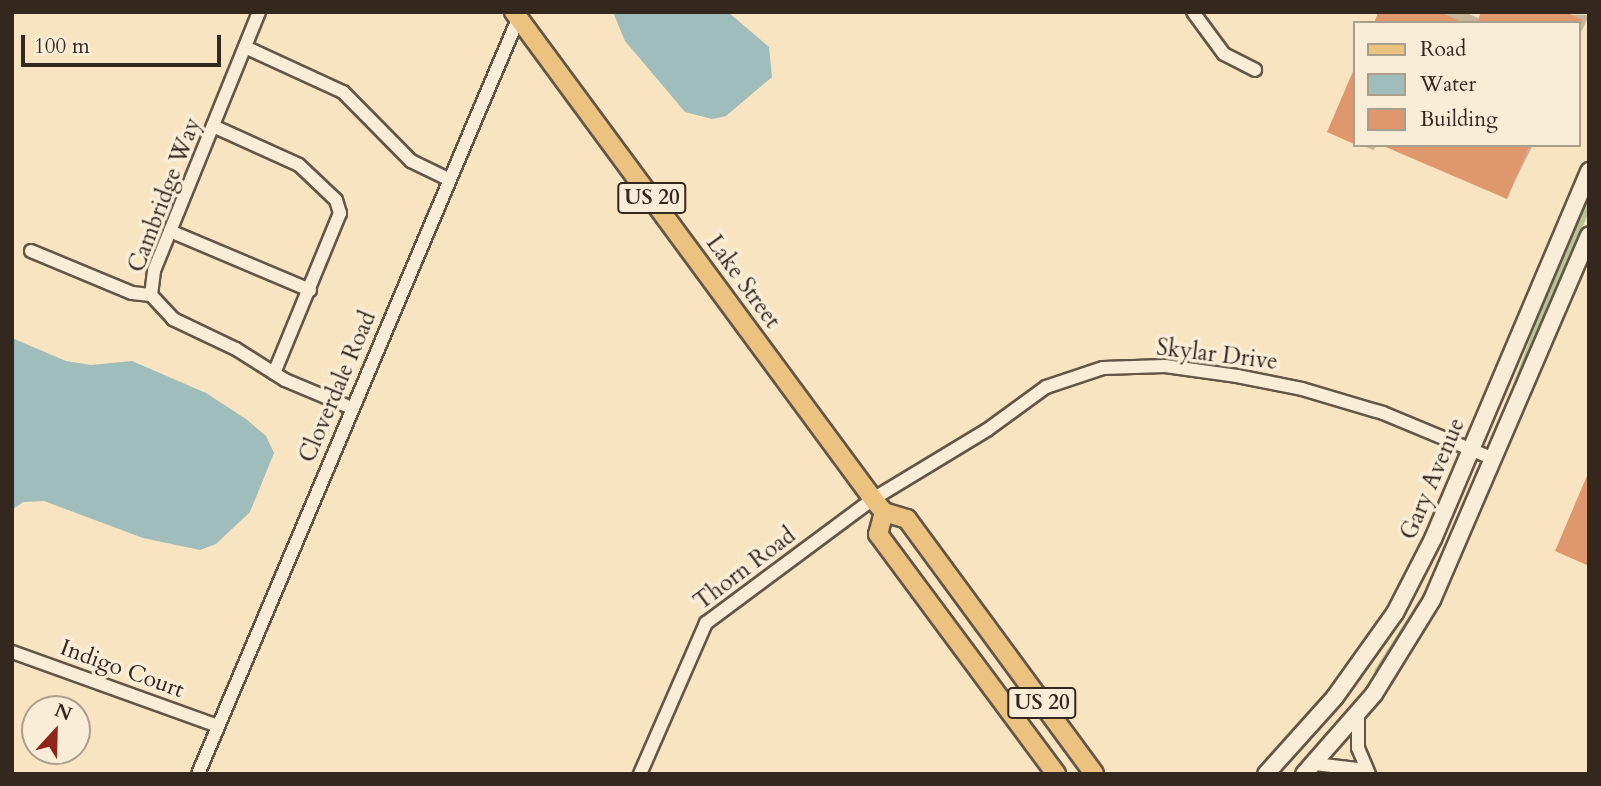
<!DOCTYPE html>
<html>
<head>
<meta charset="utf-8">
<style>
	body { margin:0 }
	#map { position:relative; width:1601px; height:786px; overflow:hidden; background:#f8e4c1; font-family:Cardo,serif }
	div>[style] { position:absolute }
	.green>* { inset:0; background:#b7c597 }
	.water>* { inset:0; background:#9fbdba }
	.shadow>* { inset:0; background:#0003 }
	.building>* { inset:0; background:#df986e }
	.roads { filter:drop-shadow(2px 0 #645647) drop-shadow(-2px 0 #645647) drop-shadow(0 2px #645647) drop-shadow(0 -2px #645647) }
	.street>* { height:12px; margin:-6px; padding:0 6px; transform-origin:6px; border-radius:6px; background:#faedd7 }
	.secondary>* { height:16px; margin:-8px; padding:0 8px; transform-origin:8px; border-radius:8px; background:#faedd7 }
	.primary>* { height:18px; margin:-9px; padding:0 9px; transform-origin:9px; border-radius:9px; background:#ecc280 }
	span { translate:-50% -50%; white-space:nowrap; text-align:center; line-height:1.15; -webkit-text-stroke:7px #faedd7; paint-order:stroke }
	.shield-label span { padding:2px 5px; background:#faedd7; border:2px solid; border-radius:5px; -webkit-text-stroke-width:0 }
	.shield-label { font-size:21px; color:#33271e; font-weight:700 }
	.street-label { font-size:23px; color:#33271e }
	.frame { position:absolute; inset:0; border:14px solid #33271e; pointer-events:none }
	.legend { position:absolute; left:1353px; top:21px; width:228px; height:126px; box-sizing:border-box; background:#faedd7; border:2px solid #aa9e8d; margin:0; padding:9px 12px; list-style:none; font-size:21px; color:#33271e }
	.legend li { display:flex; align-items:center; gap:14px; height:35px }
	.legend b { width:35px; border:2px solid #aa9e8d }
	.north { position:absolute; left:21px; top:695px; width:70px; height:70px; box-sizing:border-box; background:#faedd7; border:2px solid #aa9e8d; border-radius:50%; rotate:22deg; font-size:19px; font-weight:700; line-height:28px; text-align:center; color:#33271e }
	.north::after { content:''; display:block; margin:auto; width:24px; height:32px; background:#8f2418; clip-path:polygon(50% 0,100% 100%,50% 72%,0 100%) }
	.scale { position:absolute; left:21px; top:35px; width:200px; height:32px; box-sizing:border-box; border:4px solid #33271e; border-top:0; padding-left:9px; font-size:21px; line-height:24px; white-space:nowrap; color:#33271e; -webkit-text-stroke:5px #faedd7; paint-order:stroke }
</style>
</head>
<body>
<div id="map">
	<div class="green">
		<i style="clip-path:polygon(1589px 193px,1589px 212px,1512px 388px,1548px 289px)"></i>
		<i style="clip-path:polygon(1419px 600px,1410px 622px,1378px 674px,1374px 671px)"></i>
	</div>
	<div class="water">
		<i style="clip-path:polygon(613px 12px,728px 12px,769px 47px,772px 77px,726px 116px,712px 119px,685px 112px,625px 41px)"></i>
		<i style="clip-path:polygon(12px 338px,66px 361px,91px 365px,132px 361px,206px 393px,246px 419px,266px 436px,274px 453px,250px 512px,216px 544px,200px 550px,143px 538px,44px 501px,23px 502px,12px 510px)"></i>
	</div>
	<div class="shadow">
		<i style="clip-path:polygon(1380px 12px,1465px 12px,1480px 19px,1483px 12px,1589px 15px,1578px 39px,1578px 23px,1376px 23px)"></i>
		<i style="clip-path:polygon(1362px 145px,1378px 145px,1373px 150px)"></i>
		<i style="clip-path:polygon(1385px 145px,1533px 145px,1507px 197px)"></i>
	</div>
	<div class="building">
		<i style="clip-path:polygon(1378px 12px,1440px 12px,1464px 23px,1374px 23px)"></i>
		<i style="clip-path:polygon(1481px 12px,1565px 12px,1583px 20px,1578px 32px,1578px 23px,1477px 23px)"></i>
		<i style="clip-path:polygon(1354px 69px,1354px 144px,1327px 132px)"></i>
		<i style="clip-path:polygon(1381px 145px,1530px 145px,1507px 199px)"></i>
		<i style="clip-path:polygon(1589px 471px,1589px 566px,1555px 551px)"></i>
	</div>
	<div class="roads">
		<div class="street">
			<i style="left:259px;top:12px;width:279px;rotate:112.1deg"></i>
			<i style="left:154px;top:271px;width:24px;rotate:97deg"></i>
			<i style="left:151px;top:295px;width:33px;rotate:47deg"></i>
			<i style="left:173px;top:319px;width:70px;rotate:25.5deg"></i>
			<i style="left:236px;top:349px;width:58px;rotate:32.3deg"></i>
			<i style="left:285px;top:380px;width:73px;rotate:22.7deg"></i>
			<i style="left:1193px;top:12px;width:52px;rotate:53.6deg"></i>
			<i style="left:1224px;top:54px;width:35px;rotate:27deg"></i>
			<i style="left:245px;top:47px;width:108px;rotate:24.7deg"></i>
			<i style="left:343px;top:92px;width:97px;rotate:45.4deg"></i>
			<i style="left:411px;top:161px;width:41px;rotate:25.9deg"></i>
			<i style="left:213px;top:126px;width:94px;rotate:24.4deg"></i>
			<i style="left:299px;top:165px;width:51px;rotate:43.4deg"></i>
			<i style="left:336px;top:200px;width:14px;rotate:73deg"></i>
			<i style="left:340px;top:213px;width:173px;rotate:112.4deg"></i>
			<i style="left:170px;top:231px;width:152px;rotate:22.9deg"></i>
			<i style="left:31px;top:251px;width:109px;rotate:22.6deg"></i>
			<i style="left:132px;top:293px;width:19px;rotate:6deg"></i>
			<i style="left:12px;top:652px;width:219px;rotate:19.8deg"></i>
			<i style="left:1358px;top:715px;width:33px;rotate:90deg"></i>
			<i style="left:1358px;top:748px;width:28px;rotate:67deg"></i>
			<i style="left:1315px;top:764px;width:51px;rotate:6.7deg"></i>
			<i style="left:198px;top:774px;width:828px;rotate:-67.03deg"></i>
			<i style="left:640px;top:774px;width:165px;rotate:-66.4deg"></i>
			<i style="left:706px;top:623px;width:208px;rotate:-36.6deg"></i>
			<i style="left:873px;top:499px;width:133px;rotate:-31.2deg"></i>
			<i style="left:987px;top:430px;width:73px;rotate:-36.1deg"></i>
			<i style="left:1046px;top:387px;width:60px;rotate:-18.4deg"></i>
			<i style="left:1103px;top:368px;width:62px;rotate:-1.8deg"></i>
			<i style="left:1165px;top:366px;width:73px;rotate:7.9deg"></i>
			<i style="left:1237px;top:376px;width:66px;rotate:11.3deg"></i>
			<i style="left:1302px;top:389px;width:84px;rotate:16.5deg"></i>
			<i style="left:1383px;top:413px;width:120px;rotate:22.5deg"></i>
		</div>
		<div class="secondary">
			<i style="left:1266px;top:774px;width:103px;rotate:-48.1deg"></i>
			<i style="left:1335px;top:697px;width:103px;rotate:-54.5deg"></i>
			<i style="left:1395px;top:613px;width:83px;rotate:-62.8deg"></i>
			<i style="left:1433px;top:539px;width:400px;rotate:-67deg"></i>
			<i style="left:1304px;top:774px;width:106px;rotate:-48.8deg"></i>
			<i style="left:1374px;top:694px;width:110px;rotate:-58.3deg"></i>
			<i style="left:1432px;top:600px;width:397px;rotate:-66.7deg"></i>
		</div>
		<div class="primary">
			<i style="left:514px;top:12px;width:605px;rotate:53.6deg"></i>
			<i style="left:873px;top:499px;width:17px;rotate:50deg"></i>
			<i style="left:884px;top:512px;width:24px;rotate:17deg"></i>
			<i style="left:907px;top:519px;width:316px;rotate:53.7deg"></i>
			<i style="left:884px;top:512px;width:23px;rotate:105deg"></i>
			<i style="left:878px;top:534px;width:299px;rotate:53.4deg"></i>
		</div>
	</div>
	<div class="shield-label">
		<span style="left:652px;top:198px">US 20</span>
		<span style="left:1042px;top:703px">US 20</span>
	</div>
	<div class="street-label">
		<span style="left:165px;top:195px;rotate:-69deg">Cambridge Way</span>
		<span style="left:743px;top:282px;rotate:54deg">Lake Street</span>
		<span style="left:1217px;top:355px;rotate:7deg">Skylar Drive</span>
		<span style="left:338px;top:387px;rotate:-67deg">Cloverdale Road</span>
		<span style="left:1433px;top:479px;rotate:-67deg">Gary Avenue</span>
		<span style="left:745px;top:569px;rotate:-37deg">Thorn Road</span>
		<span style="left:122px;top:669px;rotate:20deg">Indigo Court</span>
	</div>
	<div class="frame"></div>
	<ul class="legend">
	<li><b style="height:9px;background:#ecc280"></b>Road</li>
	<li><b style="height:19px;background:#9fbdba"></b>Water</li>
	<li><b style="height:19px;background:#df986e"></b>Building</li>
	</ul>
	<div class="north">N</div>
	<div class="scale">100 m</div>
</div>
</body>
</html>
